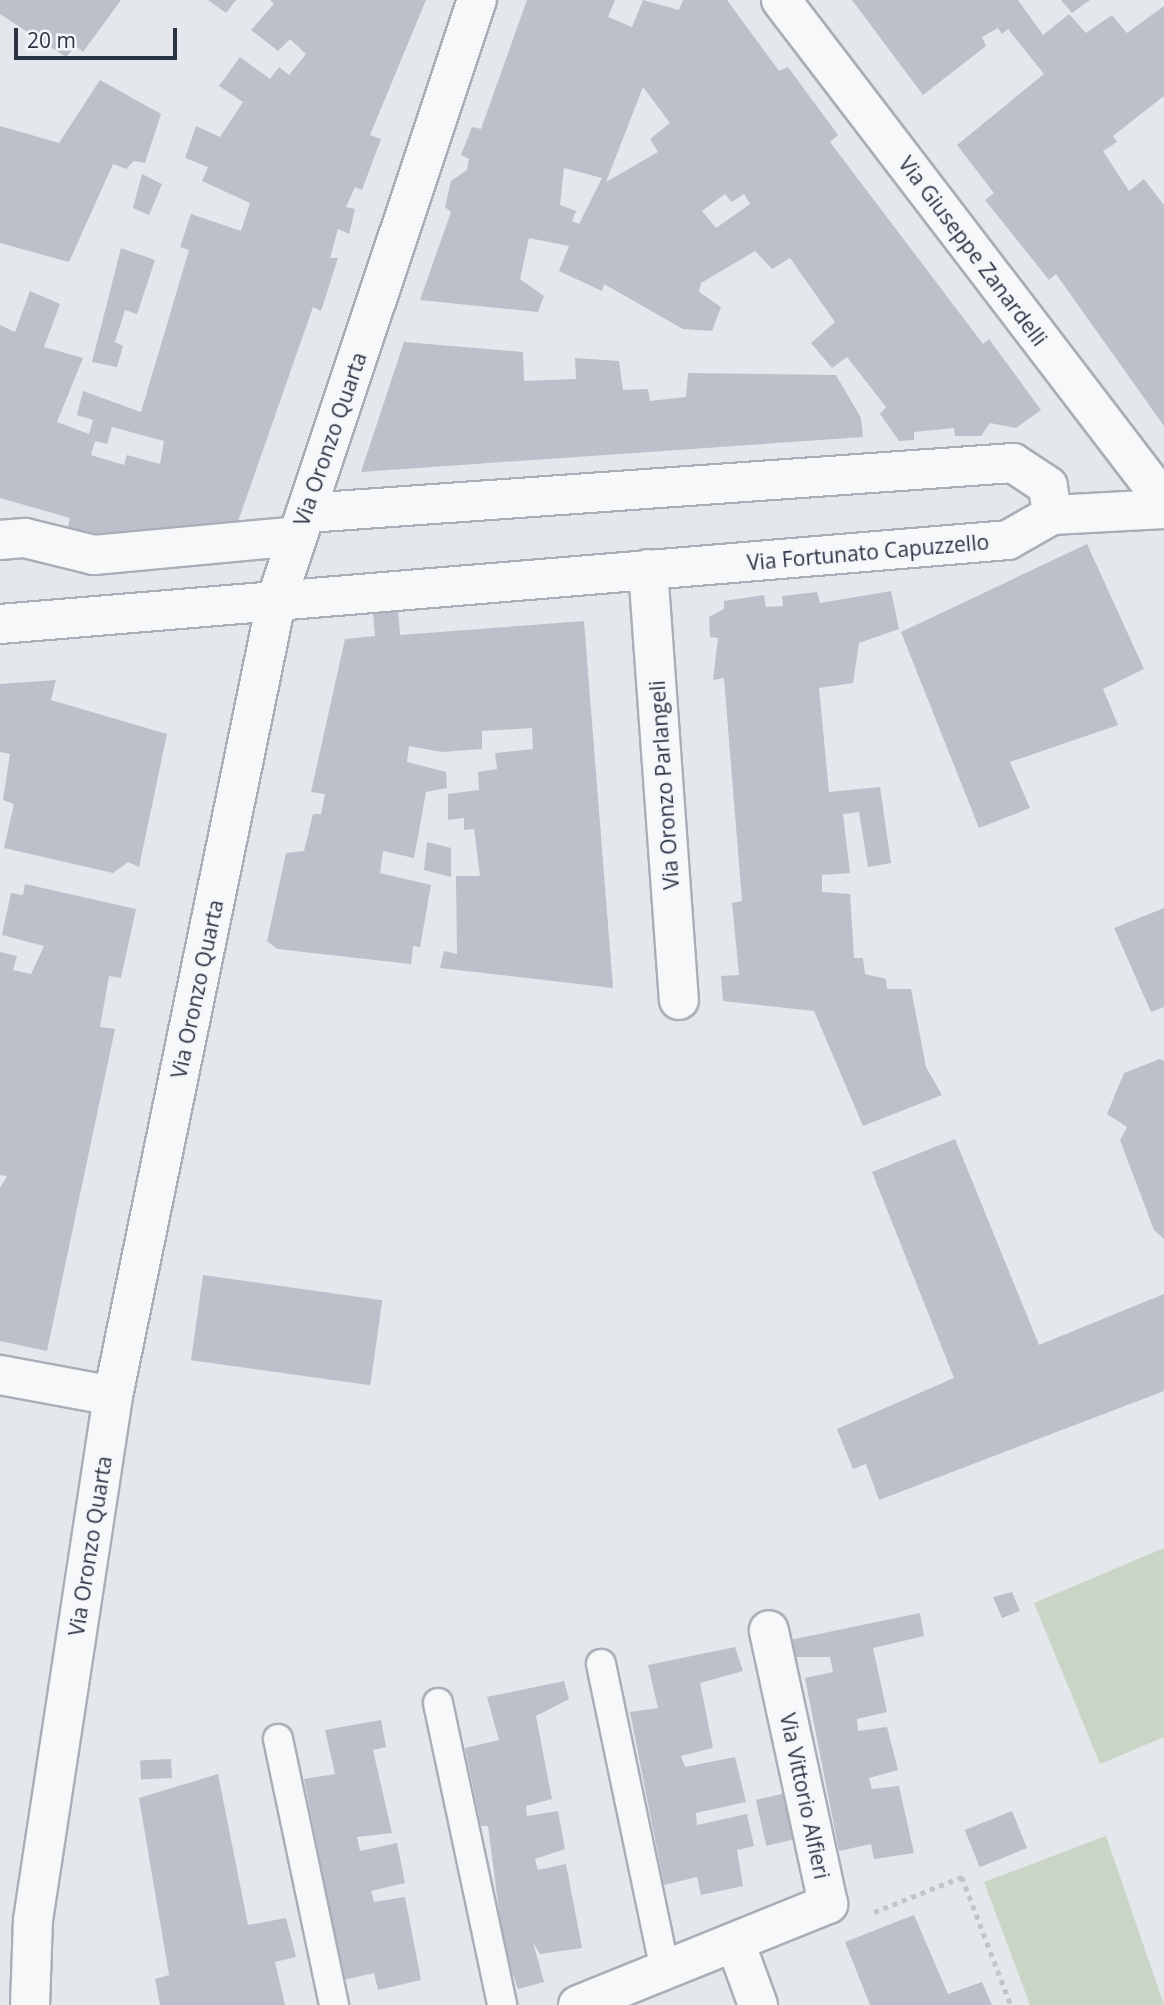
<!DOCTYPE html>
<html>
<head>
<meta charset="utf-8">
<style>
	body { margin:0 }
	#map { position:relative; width:1164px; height:2005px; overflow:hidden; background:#e4e7ec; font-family:"Open Sans",sans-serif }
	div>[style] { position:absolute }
	.green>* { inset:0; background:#c9d6c5 }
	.building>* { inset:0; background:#bbc0ca; transform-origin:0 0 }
	.path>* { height:4.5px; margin-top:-2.25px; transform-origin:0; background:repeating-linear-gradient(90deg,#c2c5cb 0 5px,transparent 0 10px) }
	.roads { filter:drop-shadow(2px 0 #a9aeb7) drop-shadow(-2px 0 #a9aeb7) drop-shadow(0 2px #a9aeb7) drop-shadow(0 -2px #a9aeb7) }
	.service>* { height:28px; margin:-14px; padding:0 14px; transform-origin:14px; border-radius:14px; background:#f7f8fa }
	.minor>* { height:38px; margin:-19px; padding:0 19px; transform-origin:19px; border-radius:19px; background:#f7f8fa }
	span { translate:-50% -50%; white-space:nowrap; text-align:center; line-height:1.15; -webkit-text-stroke:5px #f4f6f9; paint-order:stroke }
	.street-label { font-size:21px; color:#2b3445 }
	.scale { position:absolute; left:14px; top:28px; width:163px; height:32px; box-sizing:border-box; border:4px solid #2b3445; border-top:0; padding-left:9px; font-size:21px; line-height:24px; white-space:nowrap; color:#2b3445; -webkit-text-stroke:5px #f4f6f9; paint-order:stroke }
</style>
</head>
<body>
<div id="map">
	<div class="green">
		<i style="clip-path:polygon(1164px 1548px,1164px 1737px,1100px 1764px,1034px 1603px)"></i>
		<i style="clip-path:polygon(1106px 1836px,1164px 2005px,1030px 2005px,984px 1882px)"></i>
	</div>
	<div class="building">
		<i style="clip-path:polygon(0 0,121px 0,83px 52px,76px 46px,66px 57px,0 14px)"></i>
		<i style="clip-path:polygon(208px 0,236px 0,226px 13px)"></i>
		<i style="clip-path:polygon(evenodd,270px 0,426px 0,370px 135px,381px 139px,362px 190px,355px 187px,346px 207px,355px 209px,349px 234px,338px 229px,330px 258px,338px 258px,321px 311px,313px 307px,234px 533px,91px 541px,66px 534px,70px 518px,0 498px,0 325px,15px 332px,30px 291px,60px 304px,44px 347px,83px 358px,57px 422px,89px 434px,93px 420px,77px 415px,83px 391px,141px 412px,189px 250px,180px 247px,191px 214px,241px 231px,250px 203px,202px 181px,208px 167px,185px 158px,196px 126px,220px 137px,243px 102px,219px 86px,240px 57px,270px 79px,279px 67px,289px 75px,306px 54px,290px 39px,278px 51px,251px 30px,274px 4px,270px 0,112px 427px,164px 441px,160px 464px,127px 455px,124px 465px,91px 455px,95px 441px,107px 444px,112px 427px)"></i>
		<i style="clip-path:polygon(evenodd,527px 0,615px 0,608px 17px,632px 27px,643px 0,679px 10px,683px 0,727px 0,779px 71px,788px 67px,838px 135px,830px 142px,983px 344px,989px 339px,1041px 410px,1016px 428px,990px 423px,981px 436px,955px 436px,954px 428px,914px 432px,914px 440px,899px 441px,880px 414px,886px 407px,847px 357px,832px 368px,811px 343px,835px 322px,790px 258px,772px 269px,755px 251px,701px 283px,699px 292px,721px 307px,712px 331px,683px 329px,604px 284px,602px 291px,559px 271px,569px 246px,529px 238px,520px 279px,544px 296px,538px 312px,420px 300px,451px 212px,445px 207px,451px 181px,467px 170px,469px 159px,461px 155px,472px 127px,481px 129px,527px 0,643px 87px,670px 123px,650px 139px,658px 152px,606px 182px,643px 87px,527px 0,564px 168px,602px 178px,579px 224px,572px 221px,576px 211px,560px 205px,564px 168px,527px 0,725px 194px,732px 202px,744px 194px,750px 204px,716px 228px,702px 211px,725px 194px)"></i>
		<i style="clip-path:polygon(852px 0,1018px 0,1043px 35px,1069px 14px,1086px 33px,1112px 15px,1127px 33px,1164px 6px,1164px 96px,1113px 136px,1117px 142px,1103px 151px,1129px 191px,1144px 179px,1164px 205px,1164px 426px,1056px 274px,1049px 280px,985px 200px,994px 193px,957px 145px,1044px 74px,1008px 29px,1002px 34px,998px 28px,982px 37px,986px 46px,923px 95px)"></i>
		<i style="clip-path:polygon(1061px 0,1090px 0,1072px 13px)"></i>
		<i style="clip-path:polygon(100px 80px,161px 114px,145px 163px,134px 161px,126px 169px,113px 164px,69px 262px,0 243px,0 126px,59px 143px)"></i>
		<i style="clip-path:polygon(142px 174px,162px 184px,149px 215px,133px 208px)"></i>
		<i style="clip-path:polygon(121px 248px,155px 260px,137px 314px,125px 310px,115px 342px,123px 346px,117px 367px,92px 362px)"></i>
		<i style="clip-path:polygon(404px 342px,523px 352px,524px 381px,576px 379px,575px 358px,619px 361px,623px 390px,648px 389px,650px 401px,686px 397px,688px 373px,836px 375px,861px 418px,863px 437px,361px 472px)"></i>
		<i style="clip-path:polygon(1087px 544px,1144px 669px,1103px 689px,1118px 725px,1010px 762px,1030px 808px,979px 828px,901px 632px)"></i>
		<i style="clip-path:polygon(891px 591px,899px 629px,859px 643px,853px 683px,819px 688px,829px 792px,880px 787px,891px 863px,868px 867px,859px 812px,843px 814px,850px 873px,822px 875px,822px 892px,850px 894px,854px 958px,863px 958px,865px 974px,886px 979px,887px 989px,911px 989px,926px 1067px,942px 1095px,863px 1126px,814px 1011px,723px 1001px,721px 976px,739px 975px,732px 903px,742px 901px,724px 678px,713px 680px,718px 638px,710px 637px,709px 617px,724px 609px,724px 601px,764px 595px,766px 607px,783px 606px,782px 596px,817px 592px,820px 603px)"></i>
		<i style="clip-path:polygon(398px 609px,400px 635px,584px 621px,613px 988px,440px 968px,444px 951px,457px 954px,456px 876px,480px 876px,474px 829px,464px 830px,464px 818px,448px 820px,448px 794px,479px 790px,478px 772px,497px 769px,495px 753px,533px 749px,532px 728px,482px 731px,482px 749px,442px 752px,409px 746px,407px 762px,446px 772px,447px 788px,426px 792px,414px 858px,383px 851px,380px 873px,431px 885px,420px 947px,413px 946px,411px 964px,277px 949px,267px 941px,286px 853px,304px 851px,313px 814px,321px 814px,325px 794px,311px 792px,345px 639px,375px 636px,373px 612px)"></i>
		<i style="clip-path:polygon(56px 680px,51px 700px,167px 734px,139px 867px,128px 862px,113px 873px,4px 848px,14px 804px,3px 800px,10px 754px,0 752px,0 684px)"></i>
		<i style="clip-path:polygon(427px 842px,451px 848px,451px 877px,424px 870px)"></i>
		<i style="clip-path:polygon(25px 884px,136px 909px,121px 978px,109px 976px,100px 1027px,115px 1029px,47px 1351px,0 1341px,0 1188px,7px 1176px,0 1175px,0 952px,17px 956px,13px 970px,31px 974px,44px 946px,2px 935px,11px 893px,23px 895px)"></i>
		<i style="clip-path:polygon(1164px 908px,1164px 1007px,1151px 1012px,1114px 928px)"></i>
		<i style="clip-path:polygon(1160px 1059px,1164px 1061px,1164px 1239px,1154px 1230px,1120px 1140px,1127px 1127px,1107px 1114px,1124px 1073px)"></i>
		<i style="clip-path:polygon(955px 1139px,1039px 1345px,1164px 1294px,1164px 1391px,879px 1500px,866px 1464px,853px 1469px,837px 1429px,954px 1378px,872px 1172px)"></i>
		<i style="left:203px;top:1275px;width:181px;height:86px;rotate:8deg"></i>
		<i style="clip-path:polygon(1012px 1592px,1020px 1611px,1002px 1618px,993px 1597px)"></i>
		<i style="clip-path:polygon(920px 1613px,924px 1636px,873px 1648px,887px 1712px,857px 1719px,858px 1731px,887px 1727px,898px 1770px,869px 1778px,872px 1789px,899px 1786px,914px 1853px,874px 1859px,871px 1844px,839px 1851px,805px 1678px,833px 1672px,830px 1657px,793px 1657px,790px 1640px)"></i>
		<i style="clip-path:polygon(735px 1647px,743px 1671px,700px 1683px,713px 1748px,681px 1756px,685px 1767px,735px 1757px,746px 1802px,696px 1813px,697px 1825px,747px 1814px,754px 1846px,737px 1850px,743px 1886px,701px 1895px,697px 1877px,664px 1885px,630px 1712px,658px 1708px,648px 1665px)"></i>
		<i style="clip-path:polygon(564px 1681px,569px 1699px,536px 1716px,552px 1799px,526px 1806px,527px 1816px,558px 1811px,565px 1849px,535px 1859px,538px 1870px,566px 1864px,582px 1948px,540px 1954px,533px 1942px,544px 1982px,518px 1989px,504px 1949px,488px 1826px,481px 1826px,465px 1748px,499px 1740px,487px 1697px)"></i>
		<i style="clip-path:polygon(381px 1720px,386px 1747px,373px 1750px,392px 1833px,357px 1837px,360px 1851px,397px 1843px,405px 1883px,371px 1891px,374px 1902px,405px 1897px,421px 1980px,378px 1990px,374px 1973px,343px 1980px,304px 1779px,335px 1774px,325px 1730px)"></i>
		<i style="left:171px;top:1759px;width:19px;height:31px;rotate:87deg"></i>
		<i style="clip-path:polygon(218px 1774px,248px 1925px,286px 1918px,296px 1957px,275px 1962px,285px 2005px,160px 2005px,155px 1979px,169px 1975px,139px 1798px)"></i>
		<i style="left:786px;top:1793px;width:47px;height:31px;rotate:77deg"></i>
		<i style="left:1012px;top:1811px;width:40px;height:51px;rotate:68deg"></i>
		<i style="clip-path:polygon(914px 1915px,948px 1994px,982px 1982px,992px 2005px,870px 2005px,845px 1942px)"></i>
	</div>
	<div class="path">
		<i style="left:874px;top:1912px;width:95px;rotate:-21.7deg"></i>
		<i style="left:962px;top:1877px;width:137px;rotate:69.1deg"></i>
	</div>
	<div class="roads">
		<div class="service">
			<i style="left:601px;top:1664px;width:313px;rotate:78.2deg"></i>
			<i style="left:438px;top:1703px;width:309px;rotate:78deg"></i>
			<i style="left:278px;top:1739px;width:272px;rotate:78.1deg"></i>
		</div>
		<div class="minor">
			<i style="left:781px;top:0;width:631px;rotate:52.6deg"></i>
			<i style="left:1052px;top:515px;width:112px;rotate:-3.1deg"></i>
			<i style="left:0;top:540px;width:25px;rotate:-5deg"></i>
			<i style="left:25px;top:538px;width:71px;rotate:13.8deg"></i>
			<i style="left:94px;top:555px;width:204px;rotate:-5.3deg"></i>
			<i style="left:648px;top:569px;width:432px;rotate:85.9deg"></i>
			<i style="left:0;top:624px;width:1011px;rotate:-4.76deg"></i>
			<i style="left:1008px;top:540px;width:51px;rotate:-29.6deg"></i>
			<i style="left:1052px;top:515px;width:29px;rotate:-98deg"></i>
			<i style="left:1048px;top:486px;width:42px;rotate:-146.7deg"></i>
			<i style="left:1013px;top:463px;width:709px;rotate:175.95deg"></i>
			<i style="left:0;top:1375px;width:115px;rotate:10.5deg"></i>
			<i style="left:735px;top:1942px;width:67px;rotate:69.9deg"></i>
			<i style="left:30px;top:2005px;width:85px;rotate:-88deg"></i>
			<i style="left:33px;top:1920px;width:530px;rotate:-81.32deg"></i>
			<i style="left:113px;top:1396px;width:815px;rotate:-78.39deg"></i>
			<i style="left:277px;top:598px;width:631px;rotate:-71.51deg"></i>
			<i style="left:578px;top:2005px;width:270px;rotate:-22deg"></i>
			<i style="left:828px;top:1904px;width:280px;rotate:-102.2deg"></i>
		</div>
	</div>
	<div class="street-label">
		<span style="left:973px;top:251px;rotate:53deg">Via Giuseppe Zanardelli</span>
		<span style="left:330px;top:439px;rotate:-71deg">Via Oronzo Quarta</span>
		<span style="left:868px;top:552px;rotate:-5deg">Via Fortunato Capuzzello</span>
		<span style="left:664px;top:785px;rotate:-94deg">Via Oronzo Parlangeli</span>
		<span style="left:197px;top:989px;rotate:-78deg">Via Oronzo Quarta</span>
		<span style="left:90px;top:1546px;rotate:-81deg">Via Oronzo Quarta</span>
		<span style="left:805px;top:1796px;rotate:78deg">Via Vittorio Alfieri</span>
	</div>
	<div class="scale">20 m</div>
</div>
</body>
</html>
